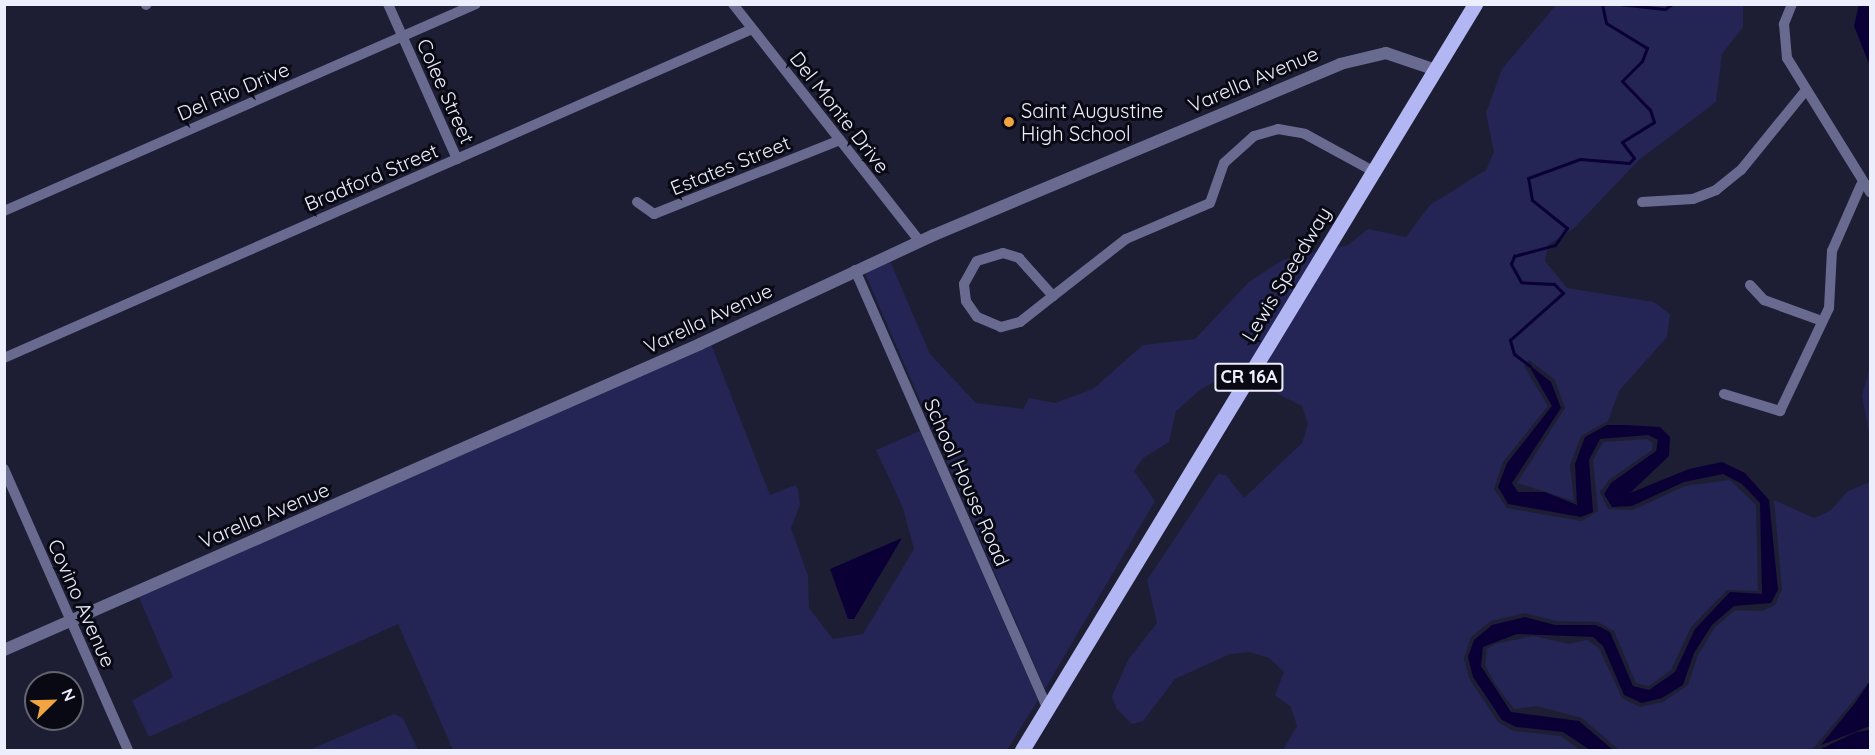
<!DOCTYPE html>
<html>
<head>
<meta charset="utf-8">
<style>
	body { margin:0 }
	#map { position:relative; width:1875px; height:755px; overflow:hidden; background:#1d1e34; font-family:Quicksand,sans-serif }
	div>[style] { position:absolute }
	.green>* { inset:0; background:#242455 }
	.water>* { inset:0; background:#0b0036 }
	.stream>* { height:3px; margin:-1.5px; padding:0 1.5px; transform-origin:1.5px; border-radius:1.5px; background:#0b0036 }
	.minor>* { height:10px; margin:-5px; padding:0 5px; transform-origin:5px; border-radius:5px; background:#686b8f }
	.tertiary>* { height:12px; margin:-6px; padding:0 6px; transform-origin:6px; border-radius:6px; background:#686b8f }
	.primary>* { height:15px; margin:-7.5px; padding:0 7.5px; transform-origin:7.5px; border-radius:7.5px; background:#b2b7f3 }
	.dots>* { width:16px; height:16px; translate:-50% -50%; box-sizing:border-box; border:3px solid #090913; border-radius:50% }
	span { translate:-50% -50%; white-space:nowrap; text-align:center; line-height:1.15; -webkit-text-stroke:6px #090913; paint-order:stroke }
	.shield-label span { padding:2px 4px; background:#090913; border:2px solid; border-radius:4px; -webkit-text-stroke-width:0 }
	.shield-label { font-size:18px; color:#eceefd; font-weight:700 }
	.street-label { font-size:20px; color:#eceefd }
	.poi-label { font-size:20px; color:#eceefd }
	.left { translate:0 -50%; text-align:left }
	.frame { position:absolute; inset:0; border:6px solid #eceefd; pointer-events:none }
	.north { position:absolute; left:24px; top:671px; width:60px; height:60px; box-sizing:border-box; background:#090913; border:2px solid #646571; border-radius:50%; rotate:67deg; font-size:16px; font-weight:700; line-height:24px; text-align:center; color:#eceefd }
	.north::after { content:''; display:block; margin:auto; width:21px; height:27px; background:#f1a540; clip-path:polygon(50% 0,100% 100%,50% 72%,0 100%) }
</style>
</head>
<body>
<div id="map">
	<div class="green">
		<i style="clip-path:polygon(1556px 5px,1743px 5px,1743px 27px,1722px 54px,1716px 102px,1640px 159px,1574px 228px,1548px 245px,1545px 261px,1567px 288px,1654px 302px,1670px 314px,1667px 337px,1619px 391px,1608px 421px,1581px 436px,1570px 465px,1574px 501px,1517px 483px,1565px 408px,1555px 380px,1529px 360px,1524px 366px,1548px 406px,1503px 462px,1494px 489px,1507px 508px,1582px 521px,1598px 511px,1593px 460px,1603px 442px,1647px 439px,1653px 443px,1652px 450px,1609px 480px,1600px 492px,1608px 509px,1633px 510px,1685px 486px,1730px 480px,1756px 505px,1758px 591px,1727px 590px,1691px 627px,1671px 670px,1649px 686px,1636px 683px,1614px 631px,1598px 622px,1556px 621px,1525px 613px,1491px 621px,1471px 637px,1464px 658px,1469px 678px,1498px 722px,1514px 731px,1561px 736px,1580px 750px,1283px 750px,1297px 726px,1291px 707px,1275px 695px,1284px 672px,1269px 658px,1250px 652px,1230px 654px,1175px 679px,1143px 721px,1132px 724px,1116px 708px,1112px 696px,1128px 660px,1157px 623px,1147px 580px,1218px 474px,1226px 475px,1244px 498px,1302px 443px,1308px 424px,1302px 406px,1252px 381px,1331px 249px,1348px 245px,1368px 229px,1406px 237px,1430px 205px,1486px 170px,1494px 152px,1486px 113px,1502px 69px)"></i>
		<i style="clip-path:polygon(1319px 251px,1242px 379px,1226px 375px,1200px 390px,1176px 411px,1169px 442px,1143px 458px,1134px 471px,1155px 501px,1045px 689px,864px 271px,890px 261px,930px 354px,976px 403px,1023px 409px,1029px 398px,1055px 403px,1093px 389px,1143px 345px,1195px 339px,1249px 282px,1283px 260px)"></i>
		<i style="clip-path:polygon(711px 344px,770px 495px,795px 485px,798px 489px,800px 505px,791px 528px,808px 576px,809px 608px,833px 639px,863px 634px,914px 549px,903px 508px,876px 450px,920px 431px,1038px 700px,1007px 750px,453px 750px,398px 624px,149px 737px,132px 701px,173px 677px,138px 595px)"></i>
		<i style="clip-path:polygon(1870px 367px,1870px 439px,1862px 395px)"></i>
		<i style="clip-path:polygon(1870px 482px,1870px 681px,1812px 750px,1619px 750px,1582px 718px,1537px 706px,1514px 709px,1495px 684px,1485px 665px,1487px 649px,1495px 644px,1533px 636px,1569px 644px,1587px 640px,1599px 648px,1622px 698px,1640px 707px,1663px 702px,1688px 685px,1698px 655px,1715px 627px,1735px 610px,1762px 611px,1775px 605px,1782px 589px,1774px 500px,1814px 518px,1830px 511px,1848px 491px)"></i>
		<i style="clip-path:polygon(394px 714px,403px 718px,418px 750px,309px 750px)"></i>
	</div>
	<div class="water">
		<i style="clip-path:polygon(1859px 4px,1870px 5px,1870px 66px,1854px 26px)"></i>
		<i style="clip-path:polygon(1528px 364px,1551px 382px,1561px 408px,1512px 483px,1518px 492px,1545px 492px,1577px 505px,1575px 464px,1585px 437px,1607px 425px,1625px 425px,1660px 427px,1670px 437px,1669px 456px,1630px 493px,1689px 469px,1722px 462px,1745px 473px,1769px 500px,1778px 590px,1771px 603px,1734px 606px,1712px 625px,1694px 653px,1683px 685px,1662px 698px,1642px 703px,1624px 695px,1603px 646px,1593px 637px,1517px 634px,1483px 647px,1481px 666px,1511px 712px,1579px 721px,1613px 750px,1590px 750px,1563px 732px,1516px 727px,1502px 720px,1473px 677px,1468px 657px,1474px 640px,1492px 625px,1525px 617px,1555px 625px,1596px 625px,1610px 632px,1633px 686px,1649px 690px,1675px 672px,1695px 629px,1730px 592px,1762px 594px,1760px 503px,1742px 484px,1723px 474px,1684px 482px,1632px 506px,1612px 507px,1604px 494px,1611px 483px,1656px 451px,1658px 440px,1648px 435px,1600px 439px,1589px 460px,1593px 512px,1581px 517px,1508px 504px,1498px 487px,1507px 463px,1552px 406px)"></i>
		<i style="clip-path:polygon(902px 538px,854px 619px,848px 619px,830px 569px)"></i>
		<i style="clip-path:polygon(1870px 681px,1870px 726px,1821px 745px,1855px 703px)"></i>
		<i style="clip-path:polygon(1870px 730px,1870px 750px,1819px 750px,1856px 732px)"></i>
	</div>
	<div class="stream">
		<i style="left:1619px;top:4px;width:46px;rotate:6.2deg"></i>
		<i style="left:1665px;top:9px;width:9px;rotate:-36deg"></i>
		<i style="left:1530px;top:366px;width:20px;rotate:-143deg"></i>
		<i style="left:1514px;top:354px;width:15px;rotate:-106deg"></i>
		<i style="left:1510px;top:340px;width:71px;rotate:-41.6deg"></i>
		<i style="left:1563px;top:293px;width:13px;rotate:-135deg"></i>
		<i style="left:1554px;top:284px;width:33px;rotate:-177deg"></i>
		<i style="left:1521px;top:282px;width:21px;rotate:-119deg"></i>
		<i style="left:1511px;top:264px;width:9px;rotate:-69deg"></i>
		<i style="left:1514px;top:256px;width:42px;rotate:-15deg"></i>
		<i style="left:1555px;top:245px;width:21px;rotate:-55deg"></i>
		<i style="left:1567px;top:228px;width:45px;rotate:-141.3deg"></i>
		<i style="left:1532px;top:200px;width:22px;rotate:-100deg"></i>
		<i style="left:1528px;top:178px;width:55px;rotate:-20.1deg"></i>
		<i style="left:1580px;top:159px;width:49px;rotate:4.7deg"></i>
		<i style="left:1629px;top:163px;width:7px;rotate:-45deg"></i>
		<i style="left:1634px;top:158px;width:20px;rotate:-127deg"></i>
		<i style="left:1622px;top:142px;width:38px;rotate:-32deg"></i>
		<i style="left:1654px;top:122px;width:13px;rotate:-108deg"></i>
		<i style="left:1650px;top:110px;width:40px;rotate:-134deg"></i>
		<i style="left:1622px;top:81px;width:28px;rotate:-45deg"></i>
		<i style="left:1642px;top:61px;width:14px;rotate:-69deg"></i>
		<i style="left:1647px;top:48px;width:48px;rotate:-148.6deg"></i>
		<i style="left:1606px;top:23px;width:19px;rotate:-102deg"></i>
	</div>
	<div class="minor">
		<i style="left:388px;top:4px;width:170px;rotate:66deg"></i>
		<i style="left:733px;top:4px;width:303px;rotate:51.8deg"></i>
		<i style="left:1792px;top:4px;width:22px;rotate:112deg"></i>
		<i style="left:1784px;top:24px;width:34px;rotate:85deg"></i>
		<i style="left:1787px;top:58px;width:158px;rotate:58.2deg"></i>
		<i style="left:146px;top:5px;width:1px;rotate:-45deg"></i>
		<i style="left:637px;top:202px;width:21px;rotate:35deg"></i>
		<i style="left:654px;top:214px;width:200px;rotate:-21.7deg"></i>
		<i style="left:1642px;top:202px;width:51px;rotate:-3.4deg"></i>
		<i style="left:1693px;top:199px;width:25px;rotate:-21deg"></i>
		<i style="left:1716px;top:190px;width:32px;rotate:-39deg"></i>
		<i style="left:1741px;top:170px;width:103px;rotate:-50.9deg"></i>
		<i style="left:4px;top:211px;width:515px;rotate:-23.68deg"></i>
		<i style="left:1003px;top:253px;width:17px;rotate:17deg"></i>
		<i style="left:1019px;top:258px;width:51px;rotate:48.2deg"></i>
		<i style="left:1053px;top:296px;width:42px;rotate:141.8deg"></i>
		<i style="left:1020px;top:322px;width:20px;rotate:165deg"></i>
		<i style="left:1001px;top:327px;width:26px;rotate:-157deg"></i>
		<i style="left:977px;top:317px;width:19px;rotate:-125deg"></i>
		<i style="left:966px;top:301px;width:17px;rotate:-97deg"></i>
		<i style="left:964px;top:284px;width:26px;rotate:-61deg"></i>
		<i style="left:977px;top:261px;width:27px;rotate:-17deg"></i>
		<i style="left:855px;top:270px;width:477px;rotate:66.3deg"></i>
		<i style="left:1750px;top:285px;width:21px;rotate:47deg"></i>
		<i style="left:1764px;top:300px;width:62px;rotate:19.9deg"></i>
		<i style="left:1053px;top:296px;width:93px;rotate:-38deg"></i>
		<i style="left:1126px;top:239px;width:91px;rotate:-23.2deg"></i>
		<i style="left:1210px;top:203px;width:42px;rotate:-70.7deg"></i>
		<i style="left:1224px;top:163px;width:40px;rotate:-42deg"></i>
		<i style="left:1254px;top:136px;width:25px;rotate:-16deg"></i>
		<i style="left:1278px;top:129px;width:27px;rotate:10deg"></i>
		<i style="left:1305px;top:134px;width:77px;rotate:28.6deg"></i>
		<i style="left:4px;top:358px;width:817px;rotate:-23.74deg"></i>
		<i style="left:1724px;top:394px;width:59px;rotate:16.9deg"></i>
		<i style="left:1780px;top:411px;width:114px;rotate:-64.6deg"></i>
		<i style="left:1829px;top:308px;width:57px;rotate:-87deg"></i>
		<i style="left:1832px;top:251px;width:72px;rotate:-66.3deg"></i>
		<i style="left:4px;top:469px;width:307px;rotate:66.2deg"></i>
	</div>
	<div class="tertiary">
		<i style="left:4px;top:650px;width:760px;rotate:-23.73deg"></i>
		<i style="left:700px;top:344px;width:258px;rotate:-25deg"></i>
		<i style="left:934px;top:235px;width:441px;rotate:-22.8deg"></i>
		<i style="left:1340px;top:64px;width:47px;rotate:-13.4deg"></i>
		<i style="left:1386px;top:53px;width:50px;rotate:18.8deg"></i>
	</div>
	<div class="primary">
		<i style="left:1022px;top:750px;width:873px;rotate:-58.73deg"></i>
	</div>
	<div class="dots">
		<i style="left:1009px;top:122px;background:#f1a540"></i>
	</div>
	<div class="shield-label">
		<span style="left:1249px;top:377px">CR 16A</span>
	</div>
	<div class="street-label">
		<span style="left:1253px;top:79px;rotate:-23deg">Varella Avenue</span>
		<span style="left:233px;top:91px;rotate:-23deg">Del Rio Drive</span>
		<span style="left:446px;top:91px;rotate:66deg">Colee Street</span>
		<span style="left:840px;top:112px;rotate:52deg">Del Monte Drive</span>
		<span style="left:730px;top:165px;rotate:-22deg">Estates Street</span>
		<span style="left:371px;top:177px;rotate:-23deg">Bradford Street</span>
		<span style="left:1286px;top:274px;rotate:-59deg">Lewis Speedway</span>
		<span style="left:708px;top:318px;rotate:-25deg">Varella Avenue</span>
		<span style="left:967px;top:482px;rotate:66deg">School House Road</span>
		<span style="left:264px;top:515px;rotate:-23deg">Varella Avenue</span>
		<span style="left:82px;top:603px;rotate:66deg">Covino Avenue</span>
	</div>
	<div class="poi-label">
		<span class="left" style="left:1021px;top:122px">Saint Augustine<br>High School</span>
	</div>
	<div class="frame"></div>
	<div class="north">N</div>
</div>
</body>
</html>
